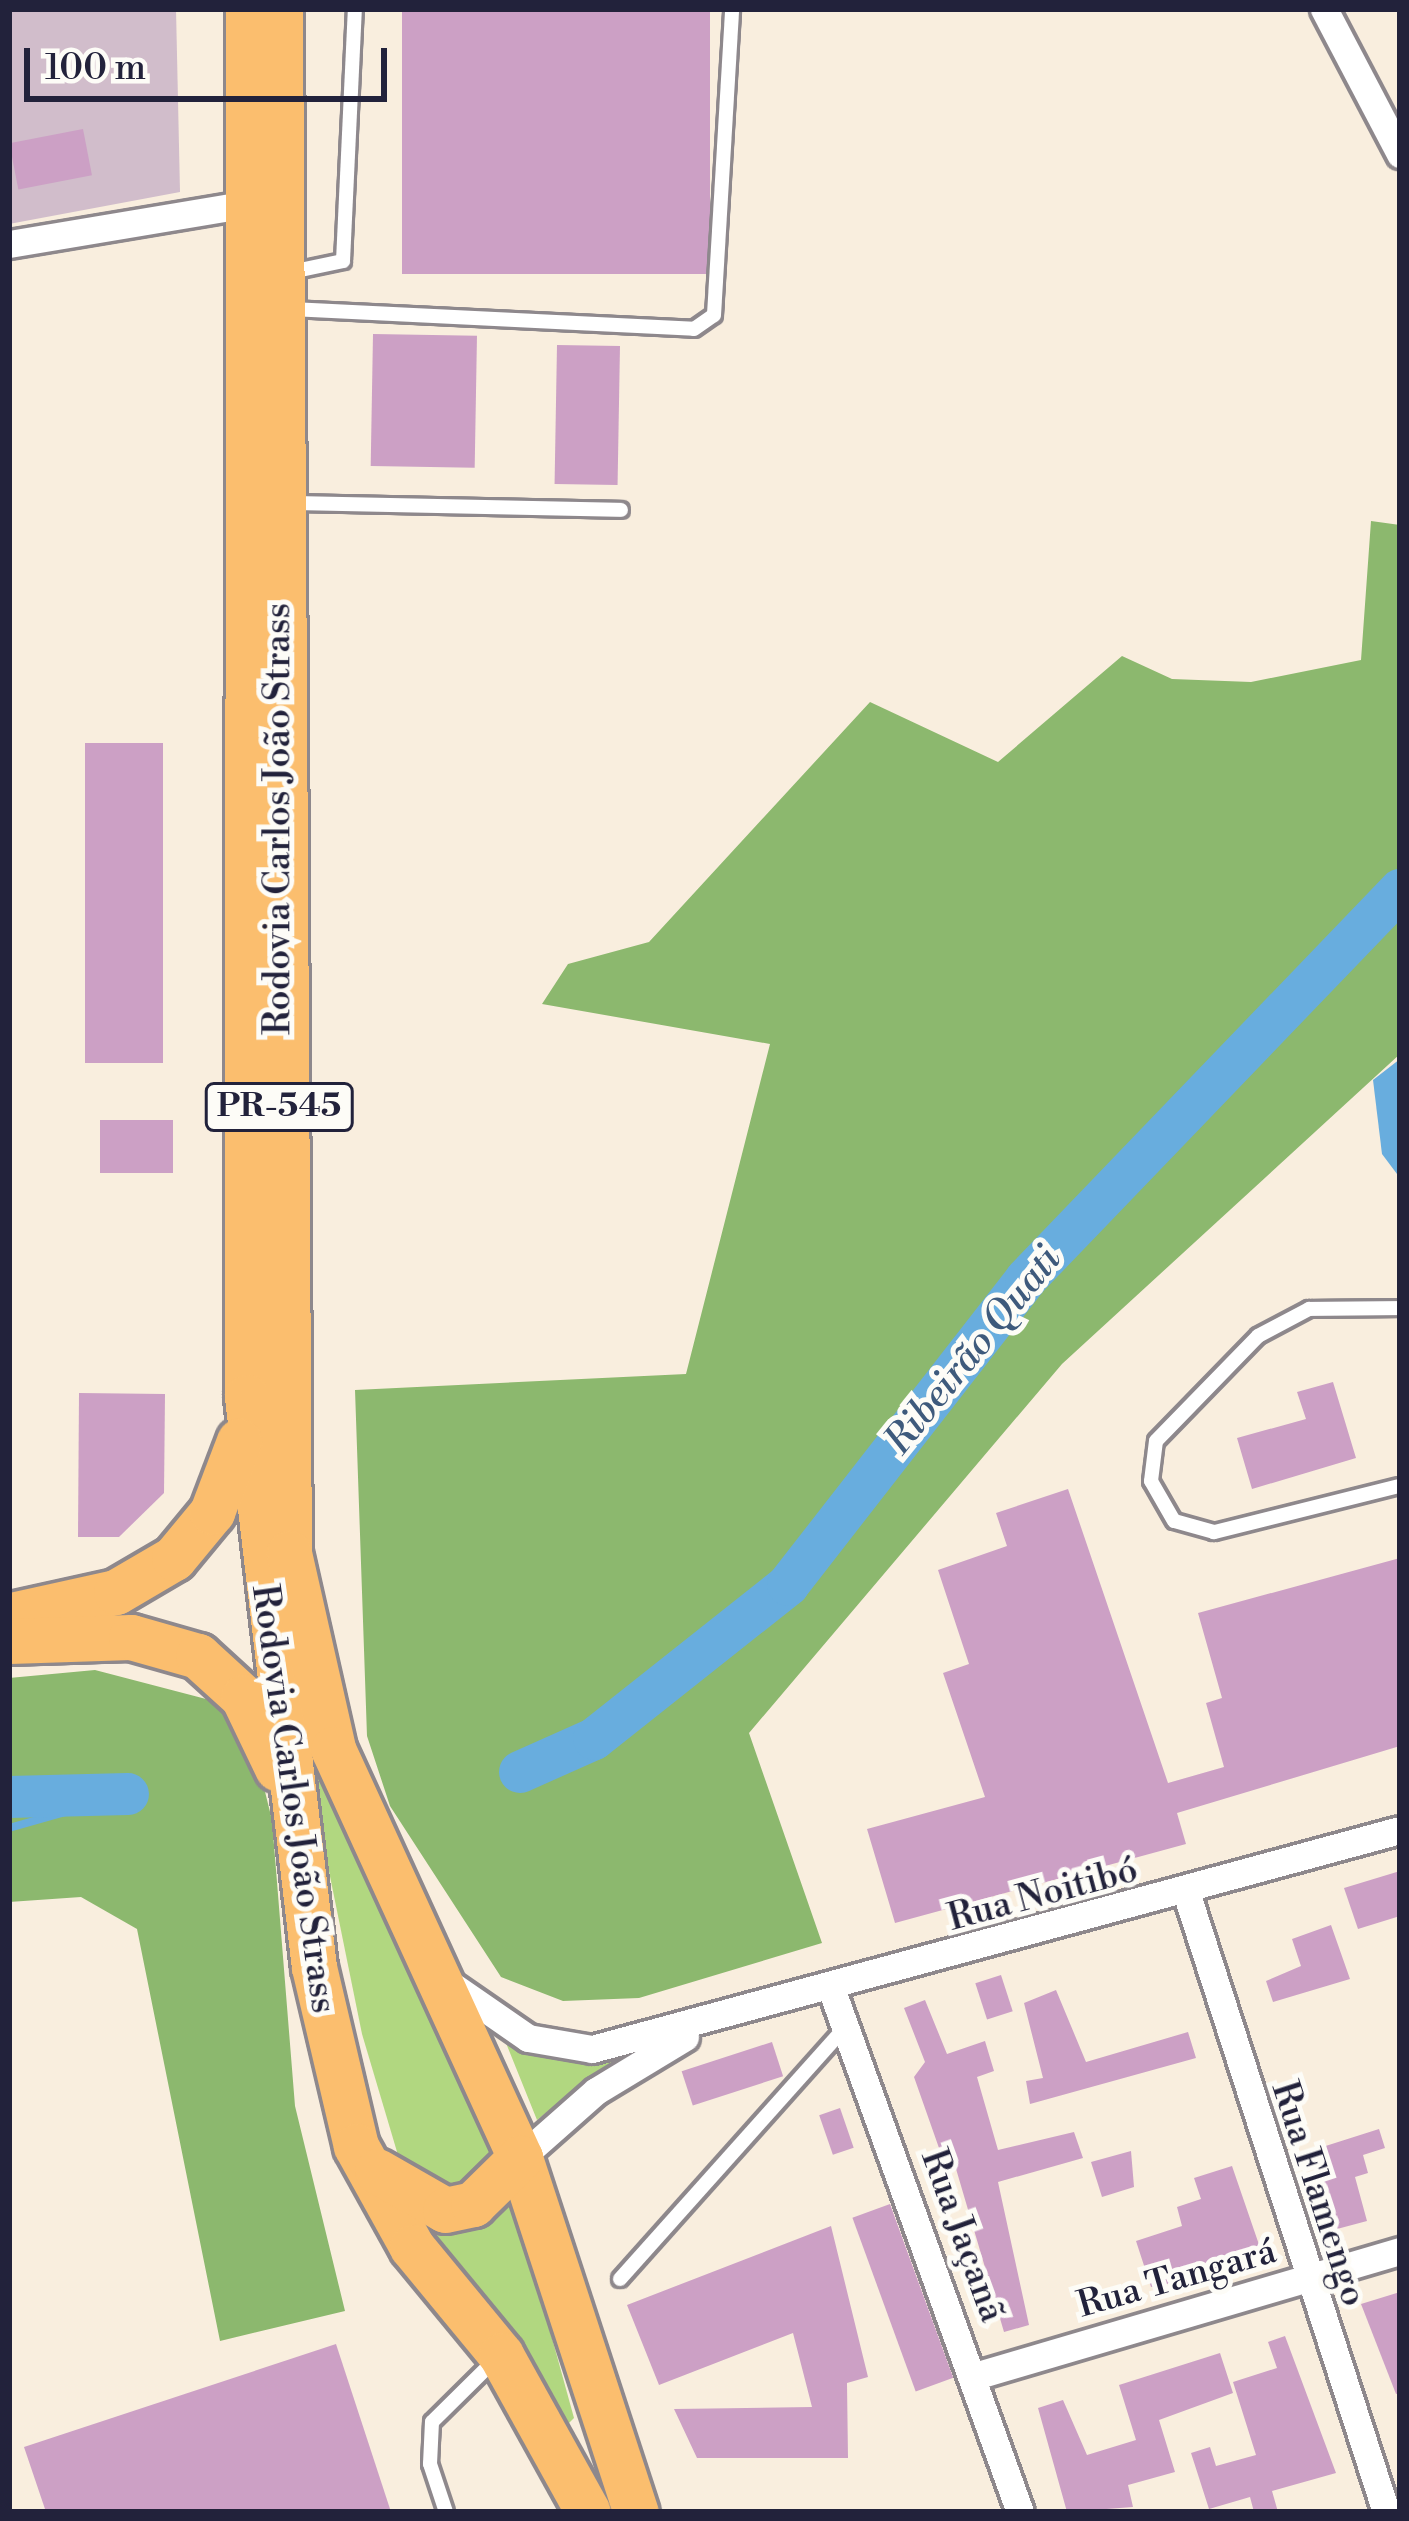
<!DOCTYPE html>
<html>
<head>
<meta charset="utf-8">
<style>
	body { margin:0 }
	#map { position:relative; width:1409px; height:2521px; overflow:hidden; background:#f9eede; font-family:"Libre Bodoni",serif }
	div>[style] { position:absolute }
	.industrial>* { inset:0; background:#d1bdcb }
	.green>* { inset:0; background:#b1d780 }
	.forest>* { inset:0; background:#8cb86e }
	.water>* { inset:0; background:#68adde }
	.stream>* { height:8px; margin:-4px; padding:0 4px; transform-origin:4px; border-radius:4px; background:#68adde }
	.river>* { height:42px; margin:-21px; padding:0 21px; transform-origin:21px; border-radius:21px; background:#68adde }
	.building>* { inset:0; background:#cca0c5; transform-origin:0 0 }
	.roads { filter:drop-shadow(3px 0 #8e888c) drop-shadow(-3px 0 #8e888c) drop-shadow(0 3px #8e888c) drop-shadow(0 -3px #8e888c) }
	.service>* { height:14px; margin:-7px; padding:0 7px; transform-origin:7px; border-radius:7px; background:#fff }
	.minor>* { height:27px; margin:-13.5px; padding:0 13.5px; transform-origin:13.5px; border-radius:13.5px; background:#fff }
	.trunk>* { height:45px; margin:-22.5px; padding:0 22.5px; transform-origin:22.5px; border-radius:22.5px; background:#fbbe6e }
	span { translate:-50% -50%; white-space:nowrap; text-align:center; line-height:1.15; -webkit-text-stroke:10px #fdfcf7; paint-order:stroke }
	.shield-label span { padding:3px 9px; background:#fdfcf7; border:3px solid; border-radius:9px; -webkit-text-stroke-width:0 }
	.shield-label { font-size:33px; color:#22223b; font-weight:700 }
	.street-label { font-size:36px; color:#22223b }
	.water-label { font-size:39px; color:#3e5a7c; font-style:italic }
	.frame { position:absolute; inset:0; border:12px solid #22223b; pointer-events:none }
	.scale { position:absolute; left:24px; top:48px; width:363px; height:54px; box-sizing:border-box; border:6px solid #22223b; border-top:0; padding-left:15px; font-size:36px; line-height:42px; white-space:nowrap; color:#22223b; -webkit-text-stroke:9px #fdfcf7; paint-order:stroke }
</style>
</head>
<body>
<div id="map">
	<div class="industrial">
		<i style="clip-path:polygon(9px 9px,176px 9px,180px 192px,9px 224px)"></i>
	</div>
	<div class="green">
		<i style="clip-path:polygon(293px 1694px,496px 2152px,485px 2176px,441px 2194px,403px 2172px,362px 2034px)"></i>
		<i style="clip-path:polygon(661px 2042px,599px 2071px,537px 2120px,506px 2043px,584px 2055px)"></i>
		<i style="clip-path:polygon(511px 2189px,574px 2418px,569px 2423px,425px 2224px)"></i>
	</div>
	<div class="forest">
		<i style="clip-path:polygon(1371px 521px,1400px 525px,1400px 1054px,1062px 1364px,749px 1733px,822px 1943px,639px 1998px,563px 2001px,501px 1977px,390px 1806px,367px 1736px,355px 1390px,686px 1374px,770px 1044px,542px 1004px,568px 964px,649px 942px,870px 702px,998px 762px,1122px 656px,1172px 679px,1251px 682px,1361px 660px)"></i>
		<i style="clip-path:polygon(95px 1670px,206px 1699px,238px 1717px,253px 1743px,272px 1820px,295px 2106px,345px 2311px,220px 2341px,137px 1929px,81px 1897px,9px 1902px,9px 1678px)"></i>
	</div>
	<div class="water">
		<i style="clip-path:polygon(1400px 1059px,1400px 1178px,1382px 1154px,1373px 1080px)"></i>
	</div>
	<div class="stream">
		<i style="left:9px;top:1828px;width:124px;rotate:-15.9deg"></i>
	</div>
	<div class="river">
		<i style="left:520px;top:1772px;width:81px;rotate:-24deg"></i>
		<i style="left:594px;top:1739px;width:248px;rotate:-38.4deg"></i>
		<i style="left:788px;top:1585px;width:388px;rotate:-52.1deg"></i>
		<i style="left:1026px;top:1279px;width:540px;rotate:-46.13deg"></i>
		<i style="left:9px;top:1797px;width:119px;rotate:-1.4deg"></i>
	</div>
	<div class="building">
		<i style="left:402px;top:9px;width:308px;height:265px"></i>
		<i style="left:83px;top:129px;width:47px;height:75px;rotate:79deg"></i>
		<i style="left:373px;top:334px;width:104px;height:132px;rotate:1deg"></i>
		<i style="left:557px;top:345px;width:63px;height:139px;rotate:1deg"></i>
		<i style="left:85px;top:743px;width:78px;height:320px"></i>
		<i style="left:100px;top:1120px;width:73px;height:53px"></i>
		<i style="clip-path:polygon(1333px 1382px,1356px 1458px,1252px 1489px,1237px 1438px,1306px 1419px,1297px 1392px)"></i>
		<i style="clip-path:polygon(79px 1393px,165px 1394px,164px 1493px,119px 1537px,78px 1537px)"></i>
		<i style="clip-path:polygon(1068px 1489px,1168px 1783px,1224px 1767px,1206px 1703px,1222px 1698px,1198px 1613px,1400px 1558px,1400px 1746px,1177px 1813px,1186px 1844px,895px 1923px,867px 1829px,985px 1797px,943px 1673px,969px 1664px,938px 1570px,1007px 1546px,996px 1513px)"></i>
		<i style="clip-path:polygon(1400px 1871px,1400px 1916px,1358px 1929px,1344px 1888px)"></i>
		<i style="clip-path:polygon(1331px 1925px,1350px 1979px,1273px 2002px,1266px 1981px,1301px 1966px,1292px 1939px)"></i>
		<i style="left:1001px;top:1975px;width:38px;height:27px;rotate:72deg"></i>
		<i style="clip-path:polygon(1056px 1990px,1086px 2062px,1188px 2032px,1196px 2058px,1030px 2104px,1026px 2081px,1043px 2078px,1024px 2003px)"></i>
		<i style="clip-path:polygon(925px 2000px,947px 2054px,985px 2041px,994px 2071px,977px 2077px,998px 2150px,1074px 2132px,1083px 2158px,998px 2182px,1029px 2325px,1004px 2332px,949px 2145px,939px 2148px,914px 2077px,925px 2062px,904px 2008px)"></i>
		<i style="left:772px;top:2042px;width:36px;height:95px;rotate:72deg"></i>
		<i style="left:840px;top:2108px;width:42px;height:22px;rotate:71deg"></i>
		<i style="clip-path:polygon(1379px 2129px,1385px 2148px,1363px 2155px,1368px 2173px,1355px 2177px,1367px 2221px,1337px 2229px,1313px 2150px)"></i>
		<i style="clip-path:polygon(1131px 2151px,1134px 2187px,1102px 2197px,1091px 2162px)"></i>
		<i style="clip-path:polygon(1232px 2166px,1266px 2265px,1151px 2287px,1136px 2241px,1182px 2226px,1177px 2207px,1201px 2199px,1194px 2178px)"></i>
		<i style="left:890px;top:2204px;width:185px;height:40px;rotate:70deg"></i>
		<i style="clip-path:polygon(831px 2226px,868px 2377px,847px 2383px,848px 2458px,697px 2458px,674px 2409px,812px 2407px,793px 2333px,659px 2385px,627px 2305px)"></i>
		<i style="clip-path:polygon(1400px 2292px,1400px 2393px,1396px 2394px,1361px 2304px)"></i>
		<i style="clip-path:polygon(1285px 2336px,1336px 2473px,1272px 2491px,1278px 2512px,1254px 2512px,1250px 2497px,1209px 2509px,1191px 2453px,1210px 2447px,1216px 2466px,1256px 2455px,1233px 2382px,1277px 2368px,1268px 2342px)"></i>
		<i style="clip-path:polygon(336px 2344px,391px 2512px,46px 2512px,24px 2447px)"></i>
		<i style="clip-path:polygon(1220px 2353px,1233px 2393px,1159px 2420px,1175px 2472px,1128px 2485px,1133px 2507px,1067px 2512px,1038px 2408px,1063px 2400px,1087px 2455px,1136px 2440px,1119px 2385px)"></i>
	</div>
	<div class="roads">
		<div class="service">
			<i style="left:291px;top:272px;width:53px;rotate:-11.9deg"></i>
			<i style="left:343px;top:261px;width:252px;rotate:-87.3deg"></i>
			<i style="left:291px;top:309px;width:403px;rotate:2.8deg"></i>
			<i style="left:694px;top:329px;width:24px;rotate:-35deg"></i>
			<i style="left:714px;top:315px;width:307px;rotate:-86.6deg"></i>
			<i style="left:290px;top:503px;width:331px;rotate:1.2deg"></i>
			<i style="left:1399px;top:1486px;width:191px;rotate:166deg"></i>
			<i style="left:1214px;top:1532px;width:41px;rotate:-164.6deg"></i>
			<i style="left:1174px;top:1521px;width:46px;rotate:-119.9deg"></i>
			<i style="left:1151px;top:1481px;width:40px;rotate:-82.9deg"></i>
			<i style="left:1156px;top:1441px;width:146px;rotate:-45.8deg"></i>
			<i style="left:1258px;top:1336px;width:58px;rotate:-27.9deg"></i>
			<i style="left:1309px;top:1309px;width:91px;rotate:-0.6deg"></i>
			<i style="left:620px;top:2279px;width:339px;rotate:-48.2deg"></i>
			<i style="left:446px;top:2512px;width:51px;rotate:-108.4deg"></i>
			<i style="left:430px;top:2464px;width:42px;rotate:-87.3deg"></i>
			<i style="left:432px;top:2422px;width:91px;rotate:-44.6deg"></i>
		</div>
		<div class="minor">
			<i style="left:1324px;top:9px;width:164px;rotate:62.3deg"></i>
			<i style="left:9px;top:244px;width:241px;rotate:-9.5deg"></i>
			<i style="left:1187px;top:1895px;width:648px;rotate:72.12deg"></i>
			<i style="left:450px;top:1984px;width:95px;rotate:34.7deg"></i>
			<i style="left:528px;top:2038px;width:65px;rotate:9.8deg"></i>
			<i style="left:592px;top:2049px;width:837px;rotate:-15.17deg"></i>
			<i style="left:831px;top:1988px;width:557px;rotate:70.17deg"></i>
			<i style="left:520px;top:2158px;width:101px;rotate:-41.4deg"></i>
			<i style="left:596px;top:2091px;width:104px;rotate:-31.2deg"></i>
			<i style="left:975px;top:2376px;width:443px;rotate:-16.4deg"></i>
		</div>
		<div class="trunk">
			<i style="left:248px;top:9px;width:1388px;rotate:90.04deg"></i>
			<i style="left:247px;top:1397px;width:574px;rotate:83.3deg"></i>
			<i style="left:314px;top:1967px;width:184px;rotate:76.8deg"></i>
			<i style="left:356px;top:2146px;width:115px;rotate:61deg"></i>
			<i style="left:412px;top:2247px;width:140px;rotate:50.5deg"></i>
			<i style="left:501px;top:2355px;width:179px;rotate:61deg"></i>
			<i style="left:280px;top:9px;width:1544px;rotate:89.67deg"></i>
			<i style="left:289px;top:1553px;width:201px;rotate:77.3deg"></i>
			<i style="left:333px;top:1749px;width:450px;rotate:65.4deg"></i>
			<i style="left:520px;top:2158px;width:373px;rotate:71.9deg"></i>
			<i style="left:16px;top:1614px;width:102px;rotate:-12.4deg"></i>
			<i style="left:116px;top:1592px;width:67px;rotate:-30.4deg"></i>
			<i style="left:174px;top:1558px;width:60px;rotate:-50.4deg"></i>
			<i style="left:212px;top:1512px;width:76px;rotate:-69.2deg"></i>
			<i style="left:9px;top:1641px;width:122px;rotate:-1.9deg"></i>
			<i style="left:131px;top:1637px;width:70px;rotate:15.8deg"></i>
			<i style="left:198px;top:1656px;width:61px;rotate:42.3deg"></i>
			<i style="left:243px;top:1697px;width:79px;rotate:64.4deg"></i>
			<i style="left:377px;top:2171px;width:78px;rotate:29.8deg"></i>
			<i style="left:445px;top:2210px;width:29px;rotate:-12deg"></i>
			<i style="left:473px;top:2204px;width:66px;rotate:-44.4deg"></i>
		</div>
	</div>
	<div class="shield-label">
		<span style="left:279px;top:1107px">PR-545</span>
	</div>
	<div class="street-label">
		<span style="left:279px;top:819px;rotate:-90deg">Rodovia Carlos João Strass</span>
		<span style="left:293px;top:1799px;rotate:82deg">Rodovia Carlos João Strass</span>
		<span style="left:1043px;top:1895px;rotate:-15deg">Rua Noitibó</span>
		<span style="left:1318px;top:2194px;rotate:72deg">Rua Flamengo</span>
		<span style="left:962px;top:2236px;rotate:70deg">Rua Jaçanã</span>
		<span style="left:1177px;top:2279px;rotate:-16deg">Rua Tangará</span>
	</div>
	<div class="water-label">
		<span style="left:974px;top:1351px;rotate:-51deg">Ribeirão Quati</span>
	</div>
	<div class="frame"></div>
	<div class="scale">100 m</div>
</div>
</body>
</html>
